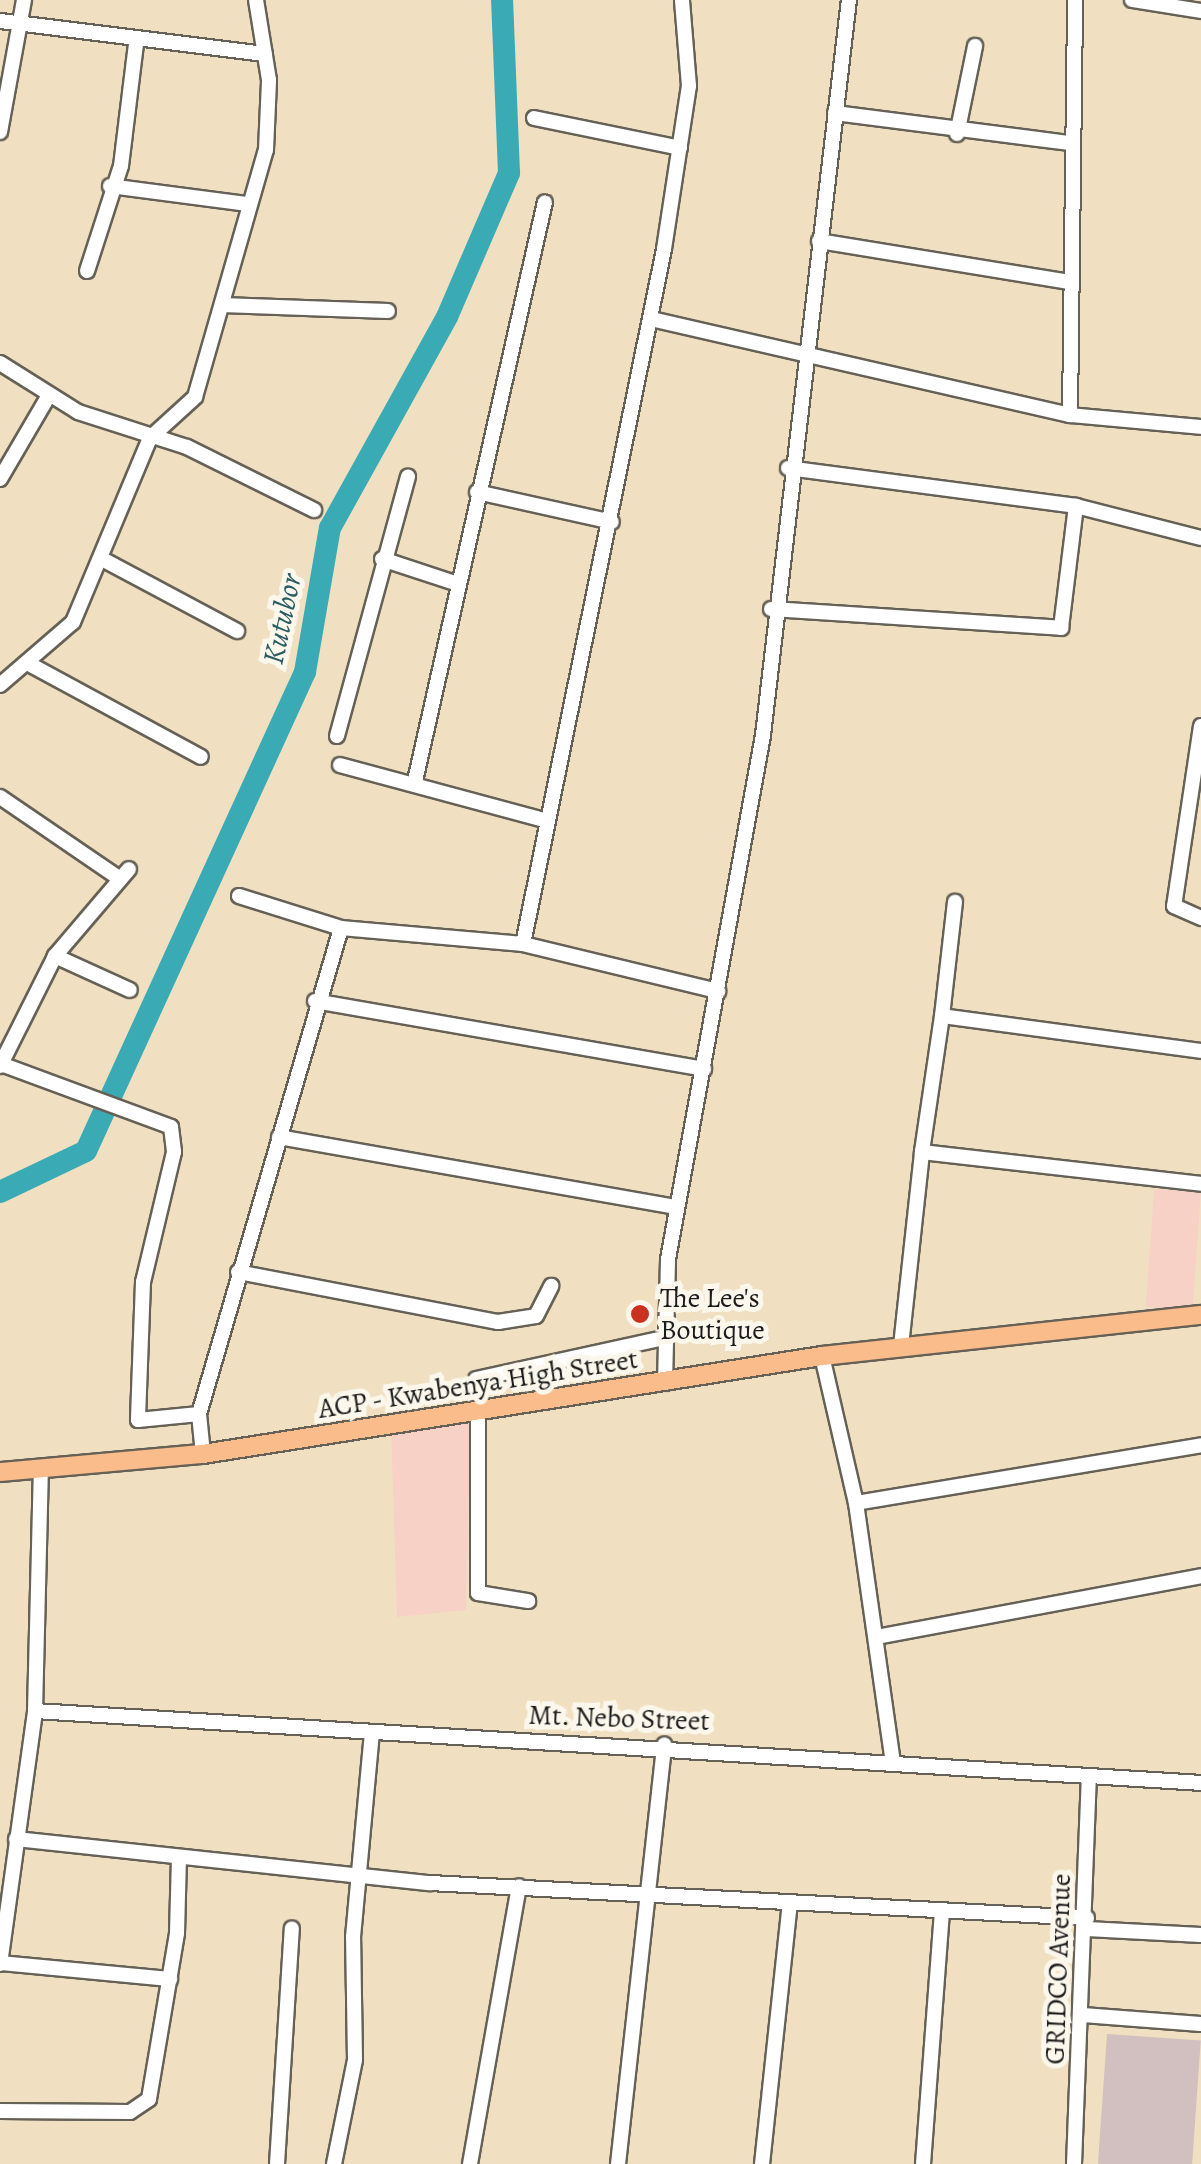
<!DOCTYPE html>
<html>
<head>
<meta charset="utf-8">
<style>
	body { margin:0 }
	#map { position:relative; width:1201px; height:2164px; overflow:hidden; background:#f0e0c1; font-family:Alegreya,serif }
	div>[style] { position:absolute }
	.built>* { inset:0; background:#f7d1c6; transform-origin:0 0 }
	.industrial>* { inset:0; background:#d2bfbf; transform-origin:0 0 }
	.river>* { height:22px; margin:-11px; padding:0 11px; transform-origin:11px; border-radius:11px; background:#3aabb5 }
	.roads { filter:drop-shadow(2px 0 #666156) drop-shadow(-2px 0 #666156) drop-shadow(0 2px #666156) drop-shadow(0 -2px #666156) }
	.minor>* { height:14px; margin:-7px; padding:0 7px; transform-origin:7px; border-radius:7px; background:#fff }
	.major>* { height:18px; margin:-9px; padding:0 9px; transform-origin:9px; border-radius:9px; background:#f9bc8a }
	.dots>* { width:28px; height:28px; translate:-50% -50%; box-sizing:border-box; border:5px solid #fbf7ec; border-radius:50% }
	span { translate:-50% -50%; white-space:nowrap; text-align:center; line-height:1.15; -webkit-text-stroke:10px #fbf7ec; paint-order:stroke }
	.poi-label { font-size:28px; color:#1c1c1c }
	.left { translate:0 -50%; text-align:left }
	.street-label { font-size:28px; color:#1c1c1c }
	.water-label { font-size:30px; color:#2a5c61; font-style:italic }
</style>
</head>
<body>
<div id="map">
	<div class="built">
		<i style="left:1154px;top:1189px;width:47px;height:118px;rotate:4deg"></i>
		<i style="clip-path:polygon(471px 1419px,466px 1610px,397px 1617px,391px 1430px)"></i>
	</div>
	<div class="industrial">
		<i style="left:1107px;top:2034px;width:94px;height:130px;rotate:4deg"></i>
	</div>
	<div class="river">
		<i style="left:0;top:1192px;width:95px;rotate:-25.5deg"></i>
		<i style="left:86px;top:1151px;width:527px;rotate:-65.43deg"></i>
		<i style="left:305px;top:672px;width:146px;rotate:-80.2deg"></i>
		<i style="left:330px;top:528px;width:241px;rotate:-61deg"></i>
		<i style="left:447px;top:317px;width:157px;rotate:-66.7deg"></i>
		<i style="left:509px;top:173px;width:173px;rotate:-92.3deg"></i>
	</div>
	<div class="roads">
		<div class="minor">
			<i style="left:1132px;top:0;width:70px;rotate:9.1deg"></i>
			<i style="left:0;top:21px;width:267px;rotate:7.1deg"></i>
			<i style="left:835px;top:113px;width:235px;rotate:7.3deg"></i>
			<i style="left:534px;top:118px;width:149px;rotate:11.6deg"></i>
			<i style="left:0;top:132px;width:134px;rotate:-79.7deg"></i>
			<i style="left:957px;top:134px;width:90px;rotate:-78.4deg"></i>
			<i style="left:110px;top:186px;width:138px;rotate:7.5deg"></i>
			<i style="left:819px;top:241px;width:253px;rotate:9.3deg"></i>
			<i style="left:87px;top:271px;width:110px;rotate:-72.1deg"></i>
			<i style="left:121px;top:166px;width:123px;rotate:-83deg"></i>
			<i style="left:222px;top:305px;width:166px;rotate:2.1deg"></i>
			<i style="left:651px;top:319px;width:430px;rotate:12.9deg"></i>
			<i style="left:1070px;top:415px;width:132px;rotate:5.2deg"></i>
			<i style="left:0;top:363px;width:92px;rotate:32.1deg"></i>
			<i style="left:78px;top:412px;width:114px;rotate:17.8deg"></i>
			<i style="left:187px;top:447px;width:142px;rotate:26.4deg"></i>
			<i style="left:1070px;top:415px;width:415px;rotate:-89.3deg"></i>
			<i style="left:788px;top:468px;width:290px;rotate:7.5deg"></i>
			<i style="left:1076px;top:506px;width:129px;rotate:14.4deg"></i>
			<i style="left:0;top:479px;width:95px;rotate:-59.7deg"></i>
			<i style="left:477px;top:492px;width:138px;rotate:12.5deg"></i>
			<i style="left:382px;top:559px;width:74px;rotate:18.2deg"></i>
			<i style="left:104px;top:560px;width:151px;rotate:28.1deg"></i>
			<i style="left:771px;top:609px;width:291px;rotate:3.7deg"></i>
			<i style="left:1061px;top:628px;width:123px;rotate:-83deg"></i>
			<i style="left:31px;top:665px;width:193px;rotate:28.4deg"></i>
			<i style="left:0;top:685px;width:96px;rotate:-40.8deg"></i>
			<i style="left:73px;top:622px;width:199px;rotate:-67.3deg"></i>
			<i style="left:150px;top:438px;width:61px;rotate:-42.3deg"></i>
			<i style="left:195px;top:397px;width:257px;rotate:-74deg"></i>
			<i style="left:266px;top:150px;width:70px;rotate:-87.5deg"></i>
			<i style="left:269px;top:80px;width:81px;rotate:-99.2deg"></i>
			<i style="left:1201px;top:726px;width:182px;rotate:98.5deg"></i>
			<i style="left:1174px;top:906px;width:30px;rotate:24deg"></i>
			<i style="left:337px;top:736px;width:269px;rotate:-74.7deg"></i>
			<i style="left:340px;top:765px;width:214px;rotate:15.1deg"></i>
			<i style="left:415px;top:781px;width:593px;rotate:-77.35deg"></i>
			<i style="left:0;top:797px;width:145px;rotate:34.3deg"></i>
			<i style="left:239px;top:896px;width:107px;rotate:17.4deg"></i>
			<i style="left:341px;top:928px;width:183px;rotate:5deg"></i>
			<i style="left:523px;top:944px;width:201px;rotate:13.6deg"></i>
			<i style="left:523px;top:944px;width:709px;rotate:-78.53deg"></i>
			<i style="left:664px;top:249px;width:165px;rotate:-81.3deg"></i>
			<i style="left:689px;top:86px;width:86px;rotate:-94.7deg"></i>
			<i style="left:55px;top:956px;width:82px;rotate:24.4deg"></i>
			<i style="left:315px;top:1001px;width:395px;rotate:9.9deg"></i>
			<i style="left:942px;top:1016px;width:115px;rotate:-83.5deg"></i>
			<i style="left:1201px;top:1051px;width:261px;rotate:-172.3deg"></i>
			<i style="left:942px;top:1016px;width:137px;rotate:98.4deg"></i>
			<i style="left:922px;top:1152px;width:281px;rotate:6.5deg"></i>
			<i style="left:1px;top:1064px;width:181px;rotate:20.3deg"></i>
			<i style="left:171px;top:1127px;width:25px;rotate:83deg"></i>
			<i style="left:174px;top:1152px;width:134px;rotate:103.4deg"></i>
			<i style="left:143px;top:1282px;width:138px;rotate:92.1deg"></i>
			<i style="left:138px;top:1420px;width:61px;rotate:-5.6deg"></i>
			<i style="left:0;top:1066px;width:123px;rotate:-63.4deg"></i>
			<i style="left:55px;top:956px;width:114px;rotate:-49.6deg"></i>
			<i style="left:279px;top:1137px;width:404px;rotate:10deg"></i>
			<i style="left:238px;top:1272px;width:265px;rotate:10.9deg"></i>
			<i style="left:498px;top:1322px;width:38px;rotate:-9deg"></i>
			<i style="left:536px;top:1316px;width:34px;rotate:-63deg"></i>
			<i style="left:901px;top:1346px;width:195px;rotate:-83.8deg"></i>
			<i style="left:822px;top:1356px;width:151px;rotate:77deg"></i>
			<i style="left:856px;top:1503px;width:263px;rotate:81.9deg"></i>
			<i style="left:476px;top:1379px;width:187px;rotate:-12.3deg"></i>
			<i style="left:665px;top:1383px;width:124px;rotate:-88.6deg"></i>
			<i style="left:668px;top:1259px;width:533px;rotate:-79.72deg"></i>
			<i style="left:763px;top:735px;width:740px;rotate:-83.33deg"></i>
			<i style="left:478px;top:1414px;width:179px;rotate:90deg"></i>
			<i style="left:478px;top:1593px;width:51px;rotate:9.1deg"></i>
			<i style="left:203px;top:1454px;width:40px;rotate:-95.7deg"></i>
			<i style="left:199px;top:1414px;width:506px;rotate:-73.71deg"></i>
			<i style="left:856px;top:1503px;width:350px;rotate:-9.5deg"></i>
			<i style="left:876px;top:1637px;width:331px;rotate:-10.6deg"></i>
			<i style="left:35px;top:1711px;width:1168px;rotate:3.53deg"></i>
			<i style="left:16px;top:1839px;width:416px;rotate:6.1deg"></i>
			<i style="left:430px;top:1883px;width:658px;rotate:3.05deg"></i>
			<i style="left:1087px;top:1929px;width:114px;rotate:3deg"></i>
			<i style="left:0;top:1963px;width:171px;rotate:5.4deg"></i>
			<i style="left:0;top:1964px;width:255px;rotate:-82.1deg"></i>
			<i style="left:35px;top:1711px;width:241px;rotate:-88.6deg"></i>
			<i style="left:1083px;top:2015px;width:118px;rotate:4.4deg"></i>
			<i style="left:0;top:2111px;width:130px;rotate:0.4deg"></i>
			<i style="left:130px;top:2112px;width:23px;rotate:-34deg"></i>
			<i style="left:149px;top:2099px;width:168px;rotate:-80.4deg"></i>
			<i style="left:177px;top:1933px;width:74px;rotate:-88.5deg"></i>
			<i style="left:277px;top:2164px;width:236px;rotate:-86.4deg"></i>
			<i style="left:334px;top:2164px;width:106px;rotate:-78.6deg"></i>
			<i style="left:355px;top:2060px;width:123px;rotate:-90.9deg"></i>
			<i style="left:353px;top:1937px;width:205px;rotate:-84.7deg"></i>
			<i style="left:470px;top:2164px;width:282px;rotate:-80deg"></i>
			<i style="left:618px;top:2164px;width:422px;rotate:-83.7deg"></i>
			<i style="left:762px;top:2164px;width:263px;rotate:-83.9deg"></i>
			<i style="left:923px;top:2164px;width:253px;rotate:-85.7deg"></i>
			<i style="left:1074px;top:2164px;width:387px;rotate:-87.8deg"></i>
		</div>
		<div class="major">
			<i style="left:0;top:1472px;width:204px;rotate:-5.1deg"></i>
			<i style="left:203px;top:1454px;width:627px;rotate:-9deg"></i>
			<i style="left:822px;top:1356px;width:381px;rotate:-6.2deg"></i>
		</div>
	</div>
	<div class="dots">
		<i style="left:640px;top:1314px;background:#c8321e"></i>
	</div>
	<div class="poi-label">
		<span class="left" style="left:660px;top:1314px">The Lee's<br>Boutique</span>
	</div>
	<div class="street-label">
		<span style="left:478px;top:1384px;rotate:-9deg">ACP - Kwabenya High Street</span>
		<span style="left:619px;top:1718px;rotate:2deg">Mt. Nebo Street</span>
		<span style="left:1058px;top:1969px;rotate:-88deg">GRIDCO Avenue</span>
	</div>
	<div class="water-label">
		<span style="left:282px;top:619px;rotate:-78deg">Kutubor</span>
	</div>
</div>
</body>
</html>
